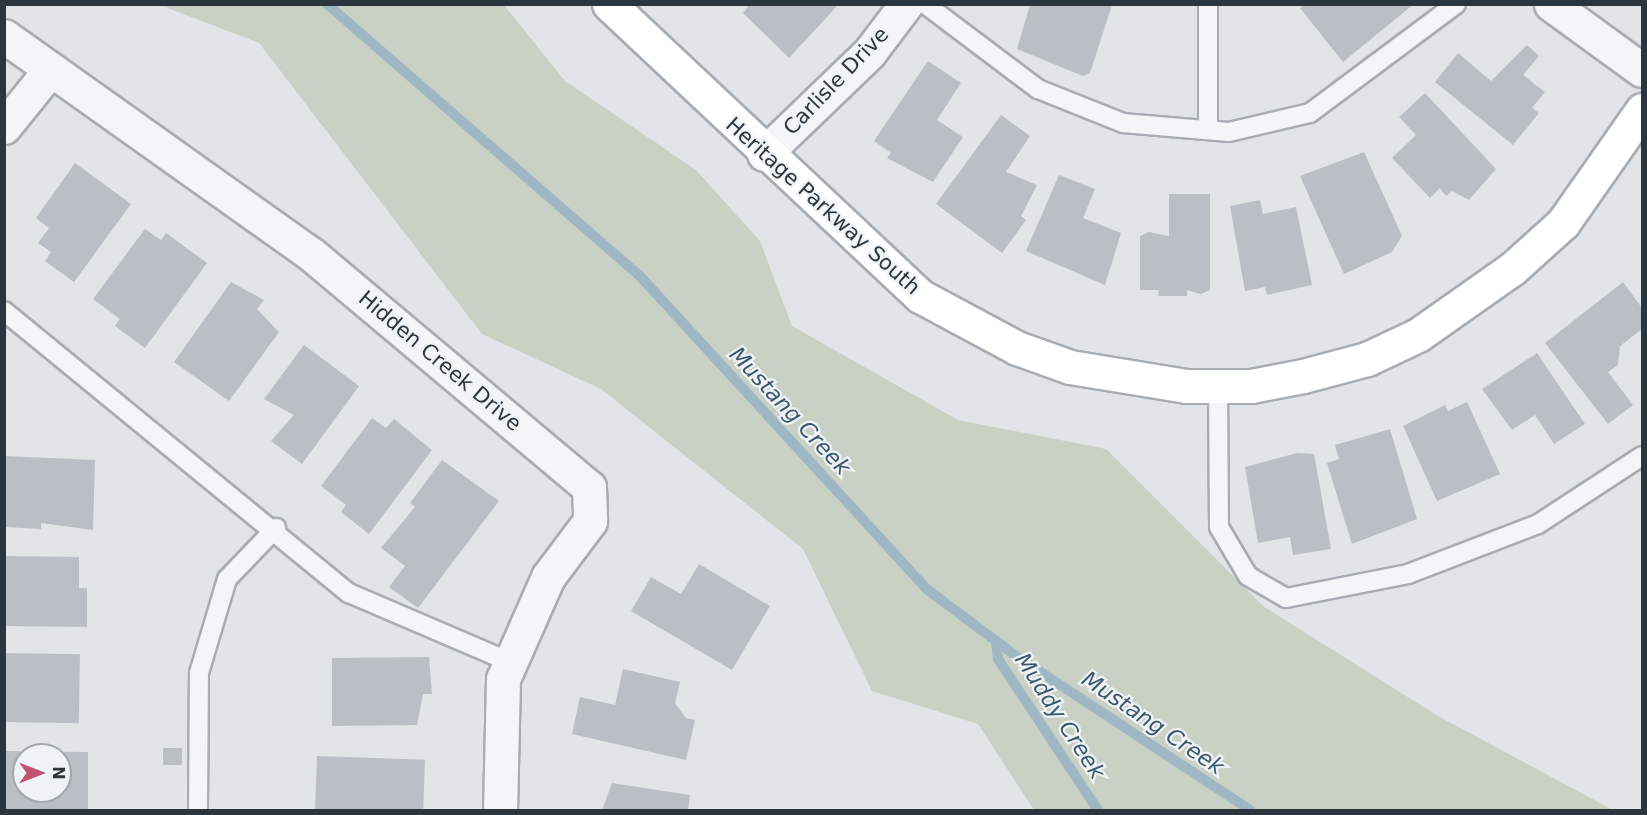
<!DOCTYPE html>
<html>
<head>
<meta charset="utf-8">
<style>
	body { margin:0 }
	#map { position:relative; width:1647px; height:815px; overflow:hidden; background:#e1e5e8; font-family:"DejaVu Sans",sans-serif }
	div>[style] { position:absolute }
	.green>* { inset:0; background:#c8d1c3 }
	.stream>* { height:10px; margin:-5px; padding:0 5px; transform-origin:5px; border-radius:5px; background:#9fb7c5 }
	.building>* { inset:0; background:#b9bfc4; transform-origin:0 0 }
	.roads { filter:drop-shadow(2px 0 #a7adb2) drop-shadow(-2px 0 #a7adb2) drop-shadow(0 2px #a7adb2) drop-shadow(0 -2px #a7adb2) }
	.lane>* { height:18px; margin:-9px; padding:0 9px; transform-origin:9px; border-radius:9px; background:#f3f5f7 }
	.street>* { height:33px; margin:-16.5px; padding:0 16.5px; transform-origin:16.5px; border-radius:16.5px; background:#f3f5f7 }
	.secondary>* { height:33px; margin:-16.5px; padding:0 16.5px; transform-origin:16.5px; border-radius:16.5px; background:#fff }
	span { translate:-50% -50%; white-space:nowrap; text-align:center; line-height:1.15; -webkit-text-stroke:4.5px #f0f3f6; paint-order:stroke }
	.street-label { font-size:21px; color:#2b353e }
	.water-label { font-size:22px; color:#39586e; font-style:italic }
	.frame { position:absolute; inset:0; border:6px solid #2b353e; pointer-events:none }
	.north { position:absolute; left:12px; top:743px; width:60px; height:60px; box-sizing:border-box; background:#f0f3f6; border:2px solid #a1a7ac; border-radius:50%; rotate:90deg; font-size:16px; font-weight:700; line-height:24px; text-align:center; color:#2b353e }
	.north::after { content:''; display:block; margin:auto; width:21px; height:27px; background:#c15272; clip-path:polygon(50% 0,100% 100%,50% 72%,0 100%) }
</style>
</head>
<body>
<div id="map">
	<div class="green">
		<i style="clip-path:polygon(160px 5px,504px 5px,565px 81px,696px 170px,760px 241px,792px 326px,958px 420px,1106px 449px,1263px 606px,1438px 716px,1613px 810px,1034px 810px,978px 724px,872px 691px,803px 549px,601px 389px,482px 334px,259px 43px)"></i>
	</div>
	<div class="stream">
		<i style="left:327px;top:4px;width:413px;rotate:41deg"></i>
		<i style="left:639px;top:275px;width:427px;rotate:47.5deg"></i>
		<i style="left:928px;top:590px;width:105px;rotate:36.9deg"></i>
		<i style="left:1012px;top:653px;width:285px;rotate:33.4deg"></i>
		<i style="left:996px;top:641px;width:18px;rotate:84deg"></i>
		<i style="left:998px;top:659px;width:181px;rotate:56.5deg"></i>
	</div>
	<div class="building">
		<i style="clip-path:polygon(750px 4px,839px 4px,789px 58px,743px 13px)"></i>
		<i style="clip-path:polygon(1304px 4px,1414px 4px,1343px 62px,1300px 8px)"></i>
		<i style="clip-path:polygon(1030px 5px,1112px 5px,1090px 73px,1083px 76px,1017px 49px)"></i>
		<i style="clip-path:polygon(1527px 45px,1539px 56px,1523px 75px,1545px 92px,1532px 108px,1539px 113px,1513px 145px,1435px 82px,1458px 53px,1491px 81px)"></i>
		<i style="clip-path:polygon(928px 61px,961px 83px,937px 120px,963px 137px,933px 182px,887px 158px,891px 153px,874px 141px)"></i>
		<i style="clip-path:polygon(1425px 93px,1496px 169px,1469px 200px,1452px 191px,1446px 196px,1440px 188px,1430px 198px,1392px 158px,1416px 135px,1399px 117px)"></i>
		<i style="clip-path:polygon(1001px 115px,1030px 136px,1006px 172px,1037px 185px,1021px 216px,1026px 220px,1002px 253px,936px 204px)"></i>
		<i style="clip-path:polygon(1364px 152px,1402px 236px,1392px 252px,1344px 274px,1300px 176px)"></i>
		<i style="clip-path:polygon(75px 163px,131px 204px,74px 282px,45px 261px,51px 252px,38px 243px,49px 228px,36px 218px)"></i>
		<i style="clip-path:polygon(1059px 175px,1095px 189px,1083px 218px,1121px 233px,1105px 285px,1026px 251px)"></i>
		<i style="clip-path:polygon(1169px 194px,1210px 194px,1210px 290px,1201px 294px,1187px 290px,1187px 296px,1158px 296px,1159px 290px,1140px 290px,1140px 236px,1149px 232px,1169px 236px)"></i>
		<i style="clip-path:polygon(1260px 200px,1263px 214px,1296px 207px,1312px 285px,1267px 295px,1265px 287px,1245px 291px,1230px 206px)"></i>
		<i style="clip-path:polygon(145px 229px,161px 240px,166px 233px,207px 263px,145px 348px,115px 326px,120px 319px,93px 299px)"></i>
		<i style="clip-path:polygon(231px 282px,264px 300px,257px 309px,279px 332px,229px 401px,174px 362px)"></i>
		<i style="clip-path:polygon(1623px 282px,1642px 308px,1642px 329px,1620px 346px,1618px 365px,1608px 372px,1633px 405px,1608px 424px,1545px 343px)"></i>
		<i style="clip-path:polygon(304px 345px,359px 386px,302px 464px,271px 441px,294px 415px,264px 399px)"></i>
		<i style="clip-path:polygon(1537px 353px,1585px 424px,1554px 444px,1535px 415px,1512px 430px,1482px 389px)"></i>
		<i style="clip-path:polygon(1467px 402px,1500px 474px,1437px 501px,1403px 426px,1445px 405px,1448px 411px)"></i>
		<i style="clip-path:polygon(372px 418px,386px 428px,394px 419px,432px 450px,369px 534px,341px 512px,346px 505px,321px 486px)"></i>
		<i style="clip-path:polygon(1390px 429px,1417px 519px,1352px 544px,1327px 463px,1339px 459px,1335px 445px)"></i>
		<i style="clip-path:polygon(1297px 453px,1314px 454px,1331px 549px,1293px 555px,1290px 537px,1258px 543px,1245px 467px)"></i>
		<i style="clip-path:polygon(4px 456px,95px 460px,93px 530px,41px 523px,41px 529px,4px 527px)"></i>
		<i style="clip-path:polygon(442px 460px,499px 501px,418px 608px,389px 587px,405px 566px,381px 548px,415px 507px,410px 503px)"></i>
		<i style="clip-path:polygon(4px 556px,79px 557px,79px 588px,87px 588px,87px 627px,4px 626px)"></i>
		<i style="clip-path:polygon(699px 564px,770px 606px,732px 670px,631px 611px,651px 577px,681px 594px)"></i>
		<i style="left:4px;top:653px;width:76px;height:69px;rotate:1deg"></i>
		<i style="clip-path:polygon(429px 657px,432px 694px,423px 694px,417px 725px,332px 726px,332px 658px)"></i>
		<i style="clip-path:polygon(623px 669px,680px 682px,675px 703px,686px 718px,695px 720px,686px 760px,572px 734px,580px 697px,615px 705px)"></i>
		<i style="left:163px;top:748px;width:19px;height:17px"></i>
		<i style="clip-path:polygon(evenodd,4px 751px,88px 752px,88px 810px,4px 810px,4px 751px,24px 755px,60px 755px,60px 791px,24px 791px,24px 755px)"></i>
		<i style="left:317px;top:756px;width:108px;height:54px;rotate:2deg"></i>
		<i style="clip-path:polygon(612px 783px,690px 795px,688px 810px,602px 810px)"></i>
	</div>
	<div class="roads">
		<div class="lane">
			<i style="left:925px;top:4px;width:141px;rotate:37deg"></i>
			<i style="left:1038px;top:89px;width:92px;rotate:21.8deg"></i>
			<i style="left:1123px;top:123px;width:106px;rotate:4.9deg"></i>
			<i style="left:1229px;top:132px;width:83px;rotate:-13.2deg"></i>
			<i style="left:1310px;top:113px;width:182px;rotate:-36.7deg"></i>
			<i style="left:1208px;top:129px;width:125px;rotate:-90deg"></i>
			<i style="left:4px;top:311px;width:446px;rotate:39.3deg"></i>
			<i style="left:349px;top:593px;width:175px;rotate:23.2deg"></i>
			<i style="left:1218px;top:386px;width:141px;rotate:89.6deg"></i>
			<i style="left:1219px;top:527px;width:57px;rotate:59.4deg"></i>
			<i style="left:1248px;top:576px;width:44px;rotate:30.1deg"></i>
			<i style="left:1286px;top:598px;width:124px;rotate:-11.1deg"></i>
			<i style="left:1408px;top:574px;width:139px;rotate:-21deg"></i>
			<i style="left:1538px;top:524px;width:124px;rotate:-33.2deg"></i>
			<i style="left:198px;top:810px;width:137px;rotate:-89.6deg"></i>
			<i style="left:199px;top:673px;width:98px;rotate:-73.4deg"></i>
			<i style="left:227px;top:579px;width:71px;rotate:-46.1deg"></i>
		</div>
		<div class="street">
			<i style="left:1551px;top:4px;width:112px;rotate:36deg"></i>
			<i style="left:4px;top:36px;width:377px;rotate:35.4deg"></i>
			<i style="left:311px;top:254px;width:363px;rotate:40deg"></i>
			<i style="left:589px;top:487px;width:34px;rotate:88deg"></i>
			<i style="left:590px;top:521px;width:70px;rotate:126.9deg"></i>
			<i style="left:548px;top:577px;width:111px;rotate:113.8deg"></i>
			<i style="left:503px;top:679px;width:131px;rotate:91.3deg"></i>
			<i style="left:4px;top:127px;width:73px;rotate:-51.1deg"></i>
			<i style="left:764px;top:154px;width:146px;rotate:-43.9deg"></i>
			<i style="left:869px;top:53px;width:61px;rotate:-52.9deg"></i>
		</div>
		<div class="secondary">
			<i style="left:609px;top:4px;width:427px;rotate:43.2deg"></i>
			<i style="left:920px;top:296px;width:110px;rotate:28.2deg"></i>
			<i style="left:1017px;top:348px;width:56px;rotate:19.7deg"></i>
			<i style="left:1070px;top:367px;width:118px;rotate:9.3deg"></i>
			<i style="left:1186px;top:386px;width:65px"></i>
			<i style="left:1251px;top:386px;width:53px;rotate:-10.9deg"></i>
			<i style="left:1303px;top:376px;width:66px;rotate:-14.9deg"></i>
			<i style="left:1367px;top:359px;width:56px;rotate:-25.2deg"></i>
			<i style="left:1418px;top:335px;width:115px;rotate:-35.1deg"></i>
			<i style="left:1512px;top:269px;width:69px;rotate:-42deg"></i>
			<i style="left:1563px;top:223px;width:138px;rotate:-55deg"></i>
		</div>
	</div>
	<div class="street-label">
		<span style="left:836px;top:81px;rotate:-46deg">Carlisle Drive</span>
		<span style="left:823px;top:206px;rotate:42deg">Heritage Parkway South</span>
		<span style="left:440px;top:361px;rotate:40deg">Hidden Creek Drive</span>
	</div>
	<div class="water-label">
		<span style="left:790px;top:411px;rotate:47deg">Mustang Creek</span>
		<span style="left:1060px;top:716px;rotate:57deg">Muddy Creek</span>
		<span style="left:1153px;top:723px;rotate:34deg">Mustang Creek</span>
	</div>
	<div class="frame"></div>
	<div class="north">N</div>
</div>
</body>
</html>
